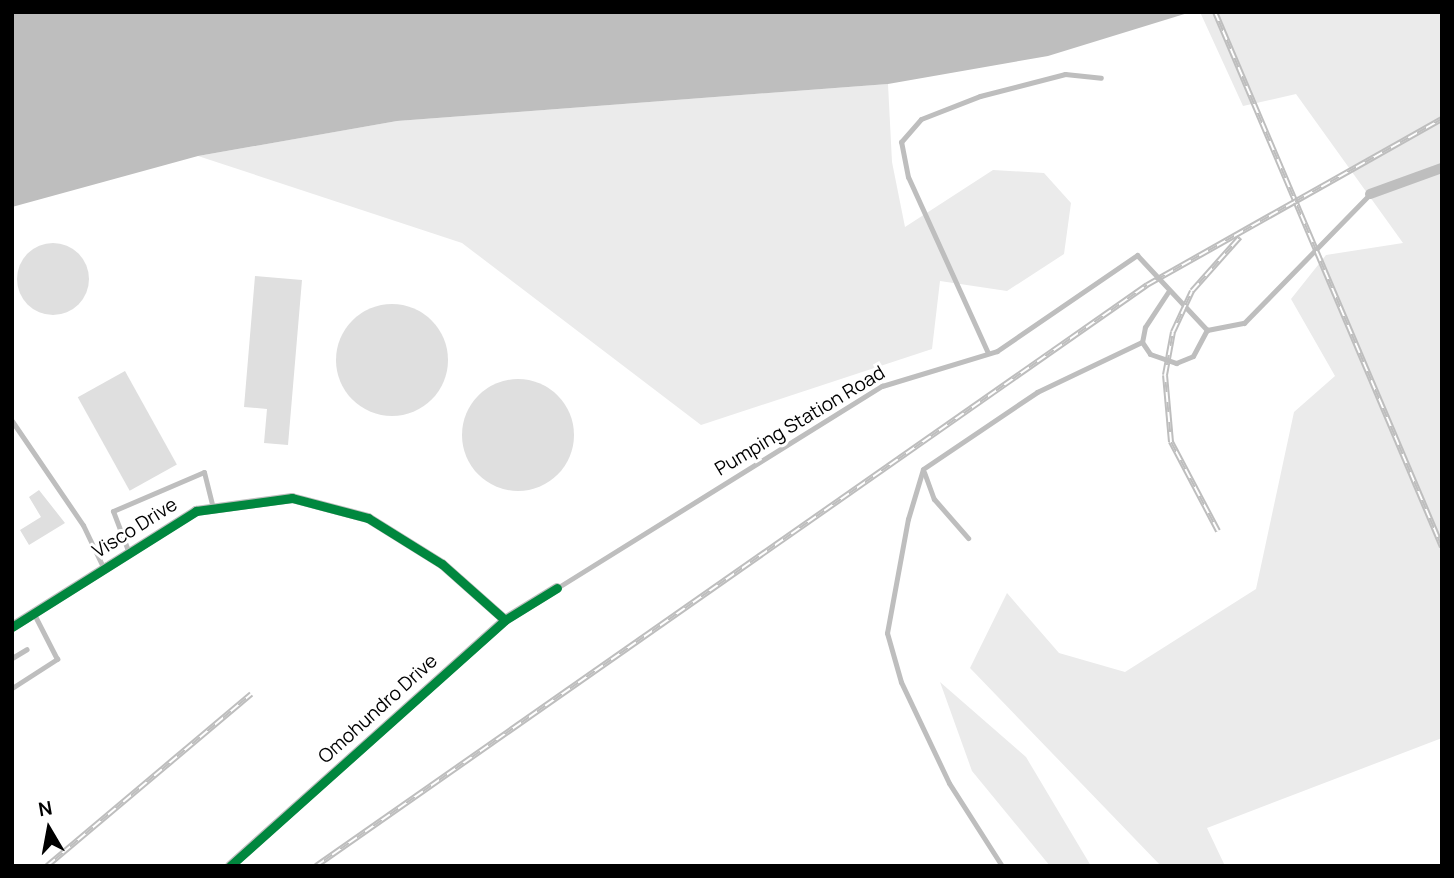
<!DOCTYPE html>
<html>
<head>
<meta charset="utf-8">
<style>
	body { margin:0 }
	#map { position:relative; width:1454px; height:878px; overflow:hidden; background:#fff; font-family:Manrope,sans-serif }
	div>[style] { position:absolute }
	.green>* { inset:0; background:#ebebeb }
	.water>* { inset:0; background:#bebebe }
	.building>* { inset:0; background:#dfdfdf; transform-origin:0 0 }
	.round { border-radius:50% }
	.service>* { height:5px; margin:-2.5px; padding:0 2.5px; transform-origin:2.5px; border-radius:2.5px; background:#bebebe }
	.minor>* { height:10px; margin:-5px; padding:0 5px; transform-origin:5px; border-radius:5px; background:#bebebe }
	.rail>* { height:6px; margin-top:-3px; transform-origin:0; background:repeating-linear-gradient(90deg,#fff 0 10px,#bebebe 0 20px); box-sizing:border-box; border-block:2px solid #bebebe }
	.cycleway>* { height:9px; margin:-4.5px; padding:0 4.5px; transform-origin:4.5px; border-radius:4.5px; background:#00873e }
	span { translate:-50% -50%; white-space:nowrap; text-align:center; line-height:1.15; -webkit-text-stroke:6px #fff; paint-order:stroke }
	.street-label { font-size:19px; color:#000 }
	.frame { position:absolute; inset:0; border:14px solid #000; pointer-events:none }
	.north { position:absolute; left:14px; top:794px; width:70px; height:70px; -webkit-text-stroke:5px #fff; paint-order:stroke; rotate:350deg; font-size:19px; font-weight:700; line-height:28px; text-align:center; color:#000 }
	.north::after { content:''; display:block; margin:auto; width:24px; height:32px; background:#000; clip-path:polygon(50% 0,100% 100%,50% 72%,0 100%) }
</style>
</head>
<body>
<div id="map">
	<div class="green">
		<i style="clip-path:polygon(1200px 12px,1442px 12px,1442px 738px,1207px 828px,1225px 866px,1161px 866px,970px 668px,1007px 593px,1059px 653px,1125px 672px,1256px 589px,1294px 412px,1335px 376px,1291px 299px,1326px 255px,1403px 243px,1296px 94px,1243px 106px)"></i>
		<i style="clip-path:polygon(888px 84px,892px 162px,905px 227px,993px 170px,1044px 173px,1071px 203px,1064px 254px,1007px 291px,940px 281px,932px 349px,701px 425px,462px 243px,198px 156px,397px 121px)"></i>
		<i style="clip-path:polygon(940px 682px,1026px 757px,1091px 866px,1050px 866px,972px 771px)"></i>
	</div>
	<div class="water">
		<i style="clip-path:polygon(12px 12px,1191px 12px,1048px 56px,888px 84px,397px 121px,198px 156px,12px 207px)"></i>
	</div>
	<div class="building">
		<i class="round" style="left:17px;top:243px;width:72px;height:72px"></i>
		<i style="clip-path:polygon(255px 276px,302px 280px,288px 445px,264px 443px,267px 409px,244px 407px)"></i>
		<i class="round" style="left:336px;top:304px;width:112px;height:112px"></i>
		<i style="left:125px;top:371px;width:107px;height:54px;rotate:61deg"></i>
		<i class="round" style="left:462px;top:379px;width:112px;height:112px"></i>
		<i style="clip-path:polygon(39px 490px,65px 523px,29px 545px,20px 530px,41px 517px,29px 497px)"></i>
	</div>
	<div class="service">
		<i style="left:1168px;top:292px;width:42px;rotate:123.3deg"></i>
		<i style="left:1145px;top:327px;width:15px;rotate:101deg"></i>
		<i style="left:1142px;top:342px;width:14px;rotate:56deg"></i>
		<i style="left:1150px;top:354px;width:28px;rotate:19deg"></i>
		<i style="left:1176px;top:363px;width:18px;rotate:-22deg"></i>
		<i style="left:1193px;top:356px;width:30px;rotate:-62deg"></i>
		<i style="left:988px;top:353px;width:193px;rotate:-114.4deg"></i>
		<i style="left:908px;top:177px;width:36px;rotate:-101deg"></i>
		<i style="left:901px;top:142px;width:30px;rotate:-49deg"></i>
		<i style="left:921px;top:119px;width:63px;rotate:-21.3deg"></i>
		<i style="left:980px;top:96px;width:88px;rotate:-14.5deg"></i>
		<i style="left:1065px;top:74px;width:36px;rotate:6deg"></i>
		<i style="left:12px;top:421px;width:126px;rotate:55.7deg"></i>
		<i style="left:83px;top:525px;width:49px;rotate:64.5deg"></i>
		<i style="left:924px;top:472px;width:29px;rotate:70deg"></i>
		<i style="left:934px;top:499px;width:52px;rotate:48.9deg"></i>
		<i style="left:129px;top:553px;width:45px;rotate:-110.9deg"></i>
		<i style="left:113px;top:511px;width:99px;rotate:-23.2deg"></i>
		<i style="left:204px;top:472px;width:37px;rotate:76deg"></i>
		<i style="left:557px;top:588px;width:383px;rotate:-31.9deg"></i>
		<i style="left:882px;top:386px;width:120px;rotate:-16.9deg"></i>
		<i style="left:997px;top:351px;width:170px;rotate:-34.4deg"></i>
		<i style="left:1137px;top:255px;width:103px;rotate:47deg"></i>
		<i style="left:1207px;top:330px;width:38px;rotate:-11deg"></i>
		<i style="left:1244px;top:323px;width:180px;rotate:-45.7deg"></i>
		<i style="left:12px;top:658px;width:17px;rotate:-31deg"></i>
		<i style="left:12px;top:688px;width:54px;rotate:-32.8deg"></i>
		<i style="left:57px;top:659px;width:51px;rotate:-117.1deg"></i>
		<i style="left:1002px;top:866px;width:98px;rotate:-122.6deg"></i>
		<i style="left:949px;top:783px;width:112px;rotate:-115.4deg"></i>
		<i style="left:901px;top:682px;width:51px;rotate:-105.9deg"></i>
		<i style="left:887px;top:633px;width:116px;rotate:-79.6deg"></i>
		<i style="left:908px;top:519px;width:52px;rotate:-73.3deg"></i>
		<i style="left:923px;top:469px;width:138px;rotate:-34deg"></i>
		<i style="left:1037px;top:392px;width:116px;rotate:-25.5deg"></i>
	</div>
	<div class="minor">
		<i style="left:1370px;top:194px;width:77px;rotate:-19.9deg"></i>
		<i style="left:12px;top:627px;width:218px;rotate:-32.2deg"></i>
		<i style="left:196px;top:511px;width:97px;rotate:-7.7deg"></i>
		<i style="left:292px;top:498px;width:79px;rotate:14.7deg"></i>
		<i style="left:368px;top:518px;width:87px;rotate:31.9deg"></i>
		<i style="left:442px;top:564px;width:84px;rotate:41.6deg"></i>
		<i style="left:230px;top:866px;width:369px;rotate:-41.8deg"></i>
		<i style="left:505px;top:620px;width:61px;rotate:-31.6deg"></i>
	</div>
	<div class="rail">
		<i style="left:1215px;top:12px;width:581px;rotate:67.01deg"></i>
		<i style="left:1218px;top:531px;width:101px;rotate:-117.8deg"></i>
		<i style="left:1171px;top:442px;width:67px;rotate:-95.1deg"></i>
		<i style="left:1165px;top:375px;width:44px;rotate:-79.5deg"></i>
		<i style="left:1173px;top:332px;width:45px;rotate:-65.1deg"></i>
		<i style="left:1192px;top:291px;width:72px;rotate:-48.4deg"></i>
		<i style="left:47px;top:866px;width:267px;rotate:-40.1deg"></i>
		<i style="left:316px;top:866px;width:1014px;rotate:-34.96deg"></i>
		<i style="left:1147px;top:285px;width:338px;rotate:-29.4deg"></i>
	</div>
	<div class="cycleway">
		<i style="left:12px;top:627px;width:218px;rotate:-32.2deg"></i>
		<i style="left:196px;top:511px;width:97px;rotate:-7.7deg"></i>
		<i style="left:292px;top:498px;width:79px;rotate:14.7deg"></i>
		<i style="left:368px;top:518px;width:87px;rotate:31.9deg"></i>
		<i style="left:442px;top:564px;width:84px;rotate:41.6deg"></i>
		<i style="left:230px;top:866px;width:369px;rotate:-41.8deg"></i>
		<i style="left:505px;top:620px;width:61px;rotate:-31.6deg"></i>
	</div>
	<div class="street-label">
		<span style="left:800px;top:421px;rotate:-31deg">Pumping Station Road</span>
		<span style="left:135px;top:528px;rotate:-32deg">Visco Drive</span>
		<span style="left:378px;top:709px;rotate:-42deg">Omohundro Drive</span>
	</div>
	<div class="frame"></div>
	<div class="north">N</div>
</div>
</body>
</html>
